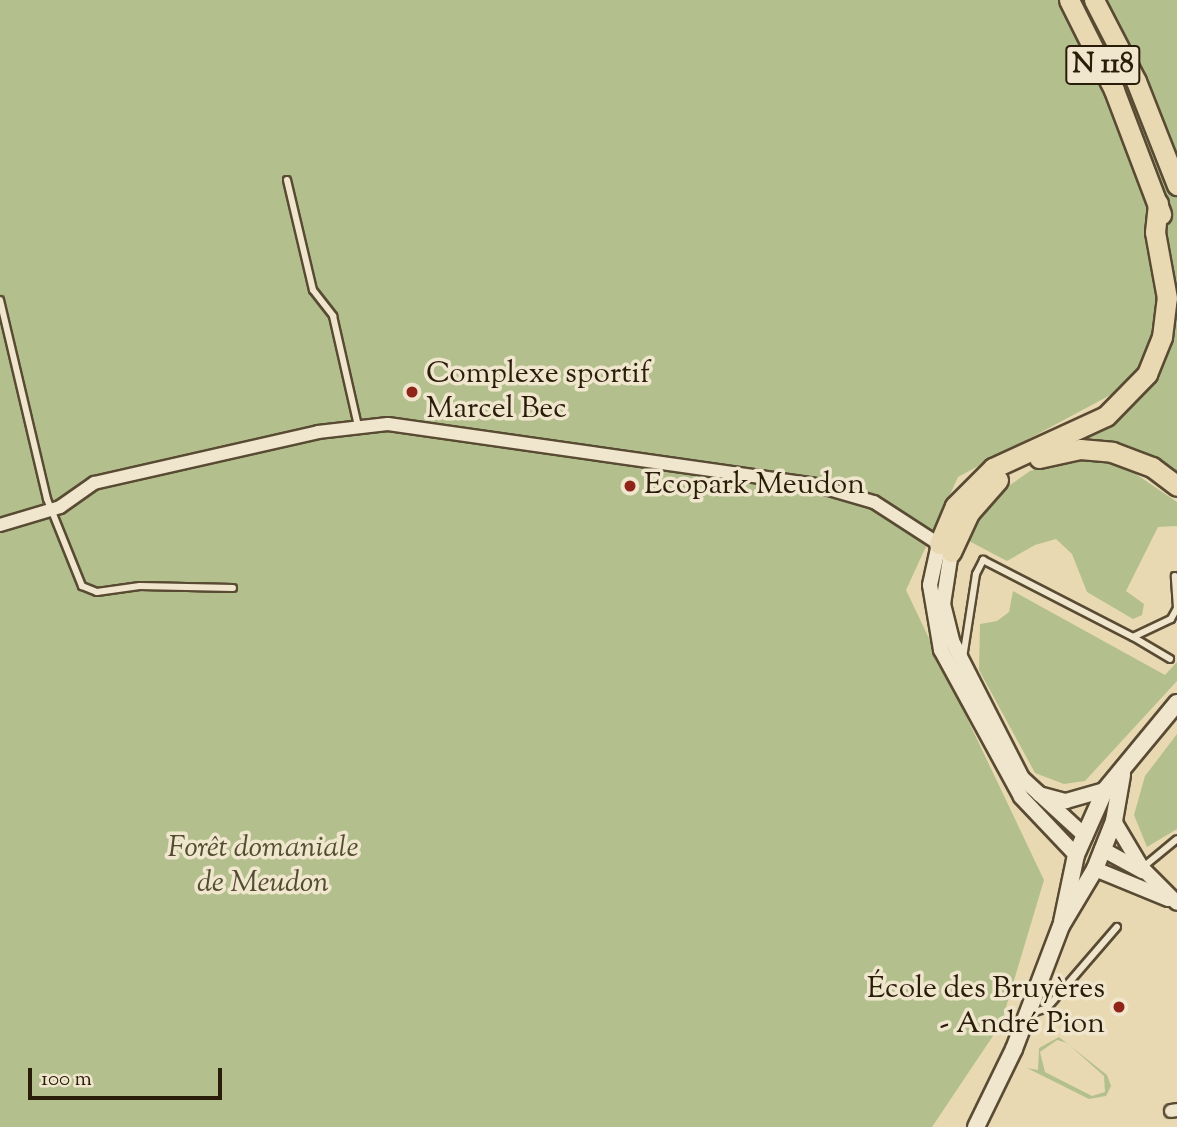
<!DOCTYPE html>
<html>
<head>
<meta charset="utf-8">
<style>
	body { margin:0 }
	#map { position:relative; width:1177px; height:1127px; overflow:hidden; background:#e8d9b2; font-family:"Sorts Mill Goudy",serif }
	div>[style] { position:absolute }
	.green>* { inset:0; background:#b3c08e }
	.roads { filter:drop-shadow(2px 0 #594b33) drop-shadow(-2px 0 #594b33) drop-shadow(0 2px #594b33) drop-shadow(0 -2px #594b33) }
	.service>* { height:6px; margin:-3px; padding:0 3px; transform-origin:3px; border-radius:3px; background:#f0e6cd }
	.minor>* { height:12px; margin:-6px; padding:0 6px; transform-origin:6px; border-radius:6px; background:#f0e6cd }
	.tertiary>* { height:14px; margin:-7px; padding:0 7px; transform-origin:7px; border-radius:7px; background:#f0e6cd }
	.secondary>* { height:16px; margin:-8px; padding:0 8px; transform-origin:8px; border-radius:8px; background:#f0e6cd }
	.trunk>* { height:19px; margin:-9.5px; padding:0 9.5px; transform-origin:9.5px; border-radius:9.5px; background:#e8d9b2 }
	.dots>* { width:19px; height:19px; translate:-50% -50%; box-sizing:border-box; border:4px solid #f0e6cd; border-radius:50% }
	span { translate:-50% -50%; white-space:nowrap; text-align:center; line-height:1.15; -webkit-text-stroke:7px #f0e6cd; paint-order:stroke }
	.shield-label span { padding:2px 5px; background:#f0e6cd; border:2px solid; border-radius:5px; -webkit-text-stroke-width:0 }
	.shield-label { font-size:28px; color:#291c09; font-weight:700 }
	.poi-label { font-size:30px; color:#291c09 }
	.left { translate:0 -50%; text-align:left }
	.right { translate:-100% -50%; text-align:right }
	.park-label { font-size:30px; color:#524d31; font-style:italic }
	.scale { position:absolute; left:28px; top:1068px; width:194px; height:32px; box-sizing:border-box; border:4px solid #291c09; border-top:0; padding-left:9px; font-size:21px; line-height:24px; white-space:nowrap; color:#291c09; -webkit-text-stroke:5px #f0e6cd; paint-order:stroke }
</style>
</head>
<body>
<div id="map">
	<div class="green">
		<i style="clip-path:polygon(0 0,1177px 0,1177px 476px,1066px 444px,1122px 414px,1155px 371px,958px 477px,906px 590px,1044px 880px,1001px 1024px,932px 1127px,0 1127px)"></i>
		<i style="clip-path:polygon(1092px 458px,1121px 464px,1177px 502px,1177px 526px,1158px 527px,1126px 591px,1144px 604px,1142px 615px,1133px 619px,1087px 592px,1072px 554px,1056px 539px,1035px 545px,1007px 561px,969px 541px,967px 528px,993px 497px,1030px 471px,1066px 459px)"></i>
		<i style="clip-path:polygon(1013px 591px,1165px 675px,1177px 662px,1177px 681px,1085px 781px,1064px 784px,1035px 773px,979px 670px,980px 624px,997px 621px,1009px 612px)"></i>
		<i style="clip-path:polygon(1177px 734px,1177px 829px,1147px 847px,1134px 815px,1145px 776px)"></i>
		<i style="clip-path:polygon(evenodd,1059px 1037px,1107px 1075px,1111px 1086px,1106px 1096px,1089px 1099px,1027px 1068px,1038px 1070px,1039px 1048px,1059px 1037px,1057px 1040px,1067px 1043px,1104px 1076px,1105px 1092px,1092px 1096px,1045px 1072px,1040px 1052px,1057px 1040px)"></i>
	</div>
	<div class="roads">
		<div class="service">
			<i style="left:287px;top:180px;width:113px;rotate:76.7deg"></i>
			<i style="left:313px;top:290px;width:33px;rotate:52deg"></i>
			<i style="left:333px;top:316px;width:113px;rotate:77.2deg"></i>
			<i style="left:0;top:300px;width:204px;rotate:76.7deg"></i>
			<i style="left:47px;top:499px;width:94px;rotate:68.1deg"></i>
			<i style="left:82px;top:586px;width:16px;rotate:22deg"></i>
			<i style="left:97px;top:592px;width:43px;rotate:-7.9deg"></i>
			<i style="left:140px;top:586px;width:93px;rotate:1.2deg"></i>
			<i style="left:1133px;top:637px;width:43px;rotate:30.7deg"></i>
			<i style="left:963px;top:658px;width:85px;rotate:-81.2deg"></i>
			<i style="left:976px;top:574px;width:16px;rotate:-63deg"></i>
			<i style="left:983px;top:560px;width:169px;rotate:27.2deg"></i>
			<i style="left:1133px;top:637px;width:42px;rotate:-25.3deg"></i>
			<i style="left:1171px;top:619px;width:13px;rotate:-61deg"></i>
			<i style="left:1177px;top:608px;width:32px;rotate:-94deg"></i>
			<i style="left:1142px;top:868px;width:45px;rotate:-39.6deg"></i>
			<i style="left:1029px;top:1014px;width:19px;rotate:-18deg"></i>
			<i style="left:1047px;top:1008px;width:107px;rotate:-49.2deg"></i>
		</div>
		<div class="minor">
			<i style="left:0;top:525px;width:63px;rotate:-16.7deg"></i>
			<i style="left:60px;top:507px;width:42px;rotate:-35.2deg"></i>
			<i style="left:94px;top:483px;width:230px;rotate:-12.8deg"></i>
			<i style="left:318px;top:432px;width:70px;rotate:-6.5deg"></i>
			<i style="left:388px;top:424px;width:431px;rotate:8.1deg"></i>
			<i style="left:815px;top:485px;width:61px;rotate:16.1deg"></i>
			<i style="left:874px;top:502px;width:85px;rotate:32.9deg"></i>
			<i style="left:1171px;top:1111px;width:6px;rotate:-9deg"></i>
		</div>
		<div class="tertiary">
			<i style="left:939px;top:544px;width:42px;rotate:102.4deg"></i>
			<i style="left:930px;top:585px;width:66px;rotate:80.4deg"></i>
			<i style="left:941px;top:650px;width:167px;rotate:61.4deg"></i>
			<i style="left:1021px;top:797px;width:80px;rotate:46.5deg"></i>
			<i style="left:951px;top:552px;width:53px;rotate:98.7deg"></i>
			<i style="left:943px;top:604px;width:38px;rotate:76deg"></i>
			<i style="left:952px;top:641px;width:154px;rotate:62.9deg"></i>
			<i style="left:1022px;top:778px;width:86px;rotate:42.6deg"></i>
			<i style="left:1039px;top:794px;width:28px;rotate:15deg"></i>
			<i style="left:1066px;top:801px;width:41px;rotate:-15.8deg"></i>
			<i style="left:1114px;top:821px;width:55px;rotate:59.2deg"></i>
			<i style="left:1142px;top:868px;width:49px;rotate:45deg"></i>
			<i style="left:1102px;top:849px;width:46px;rotate:28.8deg"></i>
			<i style="left:1095px;top:869px;width:79px;rotate:22.3deg"></i>
		</div>
		<div class="secondary">
			<i style="left:1062px;top:922px;width:68px;rotate:-78.2deg"></i>
			<i style="left:1076px;top:855px;width:71px;rotate:-66deg"></i>
			<i style="left:1105px;top:790px;width:113px;rotate:-50.4deg"></i>
			<i style="left:976px;top:1127px;width:87px;rotate:-64deg"></i>
			<i style="left:1014px;top:1049px;width:132px;rotate:-69.1deg"></i>
			<i style="left:1061px;top:926px;width:66px;rotate:-59.2deg"></i>
			<i style="left:1095px;top:869px;width:52px;rotate:-68.4deg"></i>
			<i style="left:1114px;top:821px;width:47px;rotate:-80.1deg"></i>
		</div>
		<div class="trunk">
			<i style="left:1069px;top:0;width:101px;rotate:63.4deg"></i>
			<i style="left:1114px;top:90px;width:133px;rotate:69.2deg"></i>
			<i style="left:1094px;top:0;width:91px;rotate:62.6deg"></i>
			<i style="left:1136px;top:81px;width:112px;rotate:68.5deg"></i>
			<i style="left:1039px;top:458px;width:42px;rotate:-12.4deg"></i>
			<i style="left:1080px;top:449px;width:32px;rotate:5deg"></i>
			<i style="left:1112px;top:452px;width:43px;rotate:20.6deg"></i>
			<i style="left:1152px;top:467px;width:31px;rotate:37deg"></i>
			<i style="left:939px;top:544px;width:41px;rotate:-67.2deg"></i>
			<i style="left:955px;top:506px;width:54px;rotate:-45deg"></i>
			<i style="left:993px;top:468px;width:124px;rotate:-24.7deg"></i>
			<i style="left:1106px;top:416px;width:59px;rotate:-45.7deg"></i>
			<i style="left:1147px;top:374px;width:40px;rotate:-68deg"></i>
			<i style="left:1162px;top:337px;width:39px;rotate:-83deg"></i>
			<i style="left:1167px;top:298px;width:67px;rotate:-100.3deg"></i>
			<i style="left:1155px;top:232px;width:29px;rotate:-84deg"></i>
			<i style="left:951px;top:552px;width:43px;rotate:-65.2deg"></i>
			<i style="left:969px;top:513px;width:44px;rotate:-48.7deg"></i>
		</div>
	</div>
	<div class="dots">
		<i style="left:412px;top:392px;background:#8f2418"></i>
		<i style="left:630px;top:486px;background:#8f2418"></i>
		<i style="left:1119px;top:1007px;background:#8f2418"></i>
	</div>
	<div class="shield-label">
		<span style="left:1103px;top:65px">N 118</span>
	</div>
	<div class="poi-label">
		<span class="left" style="left:426px;top:392px">Complexe sportif<br>Marcel Bec</span>
		<span class="left" style="left:644px;top:486px">Ecopark Meudon</span>
		<span class="right" style="left:1105px;top:1007px">École des Bruyères<br>- André Pion</span>
	</div>
	<div class="park-label">
		<span style="left:263px;top:866px">Forêt domaniale<br>de Meudon</span>
	</div>
	<div class="scale">100 m</div>
</div>
</body>
</html>
